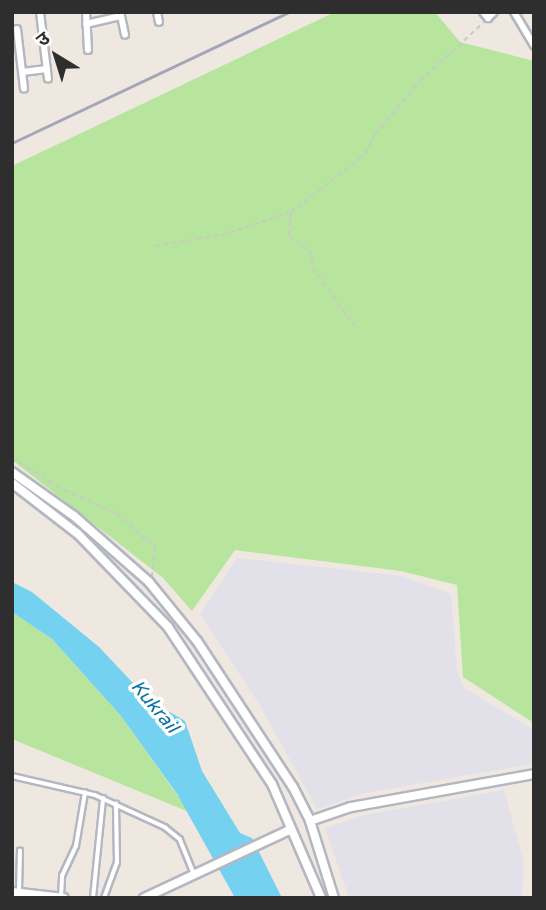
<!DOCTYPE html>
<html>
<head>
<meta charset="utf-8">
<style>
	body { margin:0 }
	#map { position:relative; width:546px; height:910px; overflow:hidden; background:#efe8e0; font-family:"Varela Round","Noto Sans Devanagari",sans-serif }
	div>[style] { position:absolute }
	.industrial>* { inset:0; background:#e2e0e8 }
	.green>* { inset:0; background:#b7e59d }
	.water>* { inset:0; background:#74d2f0 }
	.path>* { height:2px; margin-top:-1px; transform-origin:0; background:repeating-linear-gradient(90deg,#c9c9c9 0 5px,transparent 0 8.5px) }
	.roads { filter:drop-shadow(2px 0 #b4b7c1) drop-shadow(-2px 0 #b4b7c1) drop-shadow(0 2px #b4b7c1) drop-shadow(0 -2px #b4b7c1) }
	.service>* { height:3.5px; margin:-1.75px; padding:0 1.75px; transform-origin:1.75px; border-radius:1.75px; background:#fff }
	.minor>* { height:6px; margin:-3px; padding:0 3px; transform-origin:3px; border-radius:3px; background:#fff }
	.tertiary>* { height:8px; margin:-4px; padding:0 4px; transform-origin:4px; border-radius:4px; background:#fff }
	.rail>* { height:2.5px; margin:-1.25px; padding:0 1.25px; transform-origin:1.25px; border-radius:1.25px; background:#a2a6b8 }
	span { translate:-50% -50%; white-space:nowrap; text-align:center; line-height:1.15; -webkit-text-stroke:7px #fff; paint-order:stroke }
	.water-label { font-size:19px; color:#0c72a3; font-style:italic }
	.frame { position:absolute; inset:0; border:14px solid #2e2e2e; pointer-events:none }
	.north { position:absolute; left:21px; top:21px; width:70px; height:70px; -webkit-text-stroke:5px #fff; paint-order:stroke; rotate:322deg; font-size:19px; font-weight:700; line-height:28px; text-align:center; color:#2e2e2e }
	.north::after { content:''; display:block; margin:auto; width:24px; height:32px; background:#2e2e2e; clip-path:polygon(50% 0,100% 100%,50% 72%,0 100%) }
</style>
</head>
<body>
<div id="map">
	<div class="industrial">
		<i style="clip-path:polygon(237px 558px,401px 576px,451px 594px,457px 671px,464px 688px,534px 730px,534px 764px,365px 793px,317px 809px,261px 707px,200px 614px)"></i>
		<i style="clip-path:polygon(504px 790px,523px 860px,522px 898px,349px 898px,325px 828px,365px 815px)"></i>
	</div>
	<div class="green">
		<i style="clip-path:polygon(335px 12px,435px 12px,460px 42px,534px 61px,534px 723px,463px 677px,457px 585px,401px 571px,235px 550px,192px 611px,163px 578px,12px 460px,12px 166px)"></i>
		<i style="clip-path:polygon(12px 612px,52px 639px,121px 716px,189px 812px,12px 739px)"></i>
	</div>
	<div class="water">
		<i style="clip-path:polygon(12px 582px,32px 592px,99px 647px,148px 699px,185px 721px,202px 771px,240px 833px,252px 838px,282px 898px,235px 898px,177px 794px,121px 716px,52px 639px,12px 612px)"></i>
	</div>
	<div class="path">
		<i style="left:291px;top:213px;width:23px;rotate:95deg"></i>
		<i style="left:289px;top:236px;width:26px;rotate:36deg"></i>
		<i style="left:310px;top:251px;width:17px;rotate:80deg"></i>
		<i style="left:313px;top:268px;width:75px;rotate:54.2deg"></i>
		<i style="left:155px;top:246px;width:67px;rotate:-9.5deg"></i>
		<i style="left:221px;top:235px;width:74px;rotate:-18.2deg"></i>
		<i style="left:291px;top:212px;width:94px;rotate:-38.1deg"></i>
		<i style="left:365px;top:154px;width:22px;rotate:-63deg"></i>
		<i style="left:375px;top:134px;width:70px;rotate:-49.7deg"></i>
		<i style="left:420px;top:81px;width:86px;rotate:-42.6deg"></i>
		<i style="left:12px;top:458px;width:61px;rotate:31.6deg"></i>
		<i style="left:64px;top:490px;width:57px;rotate:23.9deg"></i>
		<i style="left:116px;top:513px;width:52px;rotate:41.1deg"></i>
		<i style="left:155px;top:547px;width:29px;rotate:96deg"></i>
	</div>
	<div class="roads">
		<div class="service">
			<i style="left:12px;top:776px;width:85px;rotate:12.9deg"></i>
			<i style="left:95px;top:795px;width:77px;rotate:24.6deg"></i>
			<i style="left:165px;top:827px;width:19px;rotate:39deg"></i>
			<i style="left:180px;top:839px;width:37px;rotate:68deg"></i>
			<i style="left:19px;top:891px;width:40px;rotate:-88.6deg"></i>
			<i style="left:61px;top:897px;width:21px;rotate:-87deg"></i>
			<i style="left:62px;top:876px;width:33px;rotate:-65deg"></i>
			<i style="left:76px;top:846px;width:54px;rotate:-80.4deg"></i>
			<i style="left:93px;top:898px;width:100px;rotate:-84.2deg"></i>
			<i style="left:104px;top:898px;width:37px;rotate:-70deg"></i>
			<i style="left:117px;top:863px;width:59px;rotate:-91deg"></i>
		</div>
		<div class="minor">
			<i style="left:40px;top:12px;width:67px;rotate:83.2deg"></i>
			<i style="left:86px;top:12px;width:38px;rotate:87deg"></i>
			<i style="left:157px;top:12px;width:10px;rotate:79deg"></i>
			<i style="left:483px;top:12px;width:8px;rotate:50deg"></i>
			<i style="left:488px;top:18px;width:8px;rotate:-45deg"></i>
			<i style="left:514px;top:12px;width:39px;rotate:59deg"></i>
			<i style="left:86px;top:24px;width:36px;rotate:-13deg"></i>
			<i style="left:121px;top:16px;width:19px;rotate:78deg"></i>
			<i style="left:17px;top:29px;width:60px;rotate:83.3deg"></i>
			<i style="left:22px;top:72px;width:25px;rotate:-7deg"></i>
		</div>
		<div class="tertiary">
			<i style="left:12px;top:472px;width:76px;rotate:35.4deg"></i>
			<i style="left:74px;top:516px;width:100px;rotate:41.3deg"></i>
			<i style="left:149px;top:582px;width:76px;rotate:50.9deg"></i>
			<i style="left:197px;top:641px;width:175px;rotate:56.7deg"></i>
			<i style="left:293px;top:787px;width:38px;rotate:63deg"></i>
			<i style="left:310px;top:821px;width:81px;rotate:72.7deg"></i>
			<i style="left:12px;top:483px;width:83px;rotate:37.7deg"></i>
			<i style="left:78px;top:534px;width:129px;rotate:45.9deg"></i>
			<i style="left:168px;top:627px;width:188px;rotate:56.5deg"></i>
			<i style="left:272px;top:784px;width:124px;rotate:66.7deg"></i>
			<i style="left:310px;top:821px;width:43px;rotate:-18.9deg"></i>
			<i style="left:351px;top:807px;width:186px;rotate:-10.2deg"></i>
			<i style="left:12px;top:892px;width:52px;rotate:6.6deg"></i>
			<i style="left:144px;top:898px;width:162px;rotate:-25.1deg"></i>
		</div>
	</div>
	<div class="rail">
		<i style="left:12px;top:143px;width:306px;rotate:-25.3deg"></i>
	</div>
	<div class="water-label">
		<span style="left:154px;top:707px;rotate:50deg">Kukrail</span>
	</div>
	<div class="frame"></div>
	<div class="north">उ</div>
</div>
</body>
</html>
